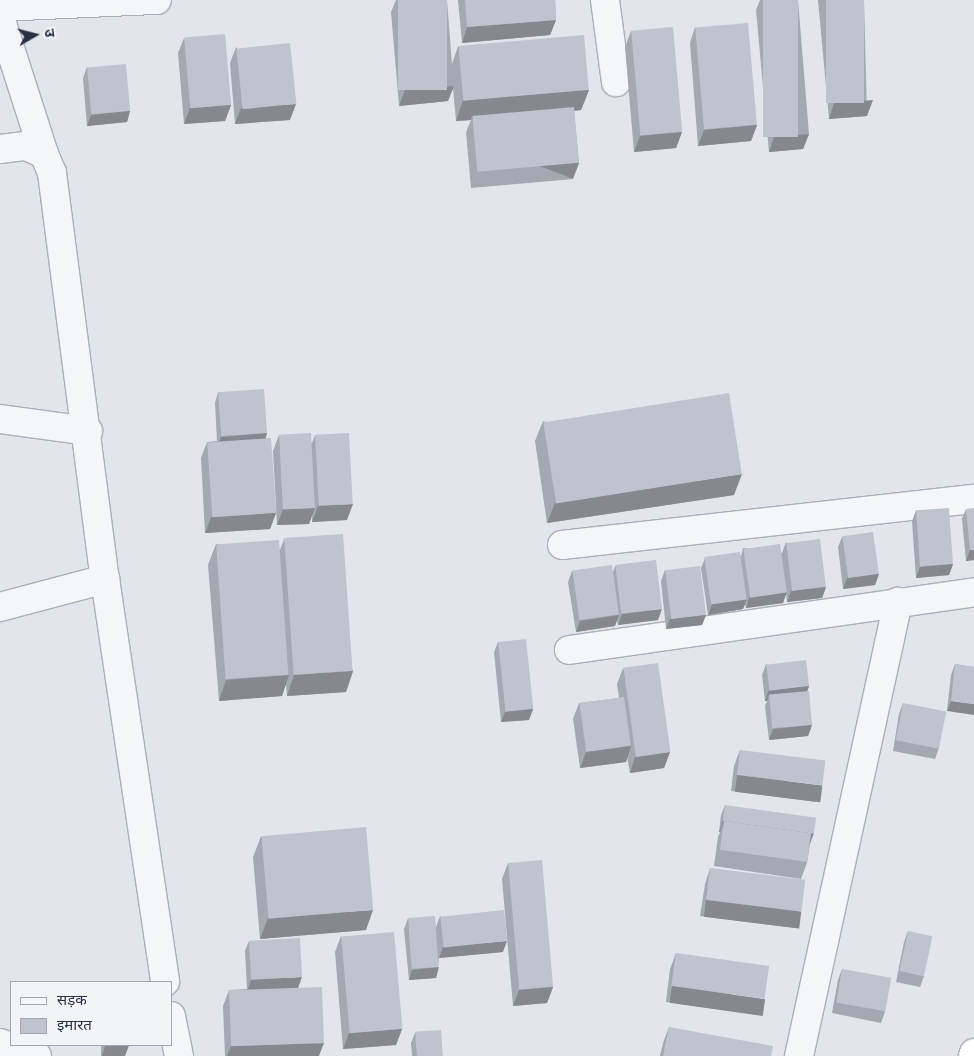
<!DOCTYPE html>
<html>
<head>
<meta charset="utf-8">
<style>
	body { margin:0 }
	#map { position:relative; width:974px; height:1056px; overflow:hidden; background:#e2e5eb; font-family:"Exo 2","Noto Sans Devanagari",sans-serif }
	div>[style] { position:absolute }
	.roads { filter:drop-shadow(1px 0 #aaafb9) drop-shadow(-1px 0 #aaafb9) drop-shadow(0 1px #aaafb9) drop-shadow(0 -1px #aaafb9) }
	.minor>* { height:28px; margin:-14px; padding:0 14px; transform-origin:14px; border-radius:14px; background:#f5f6f9 }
	.highway>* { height:28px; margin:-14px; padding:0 14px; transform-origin:14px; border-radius:14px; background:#fff }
	.wall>* { inset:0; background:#a4a8b1 }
	.shaded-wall>* { inset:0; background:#868890; transform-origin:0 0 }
	.building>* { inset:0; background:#bfc3ce; transform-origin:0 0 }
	span { translate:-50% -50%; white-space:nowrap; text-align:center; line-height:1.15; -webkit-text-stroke:4px #f2f4f8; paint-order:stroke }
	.legend { position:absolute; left:10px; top:981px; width:162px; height:65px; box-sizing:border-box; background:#f2f4f8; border:1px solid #a2a6b0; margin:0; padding:6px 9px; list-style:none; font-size:15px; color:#293044 }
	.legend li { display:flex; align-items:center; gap:10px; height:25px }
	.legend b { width:25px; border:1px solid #a2a6b0 }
	.north { position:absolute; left:10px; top:10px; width:50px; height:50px; -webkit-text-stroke:4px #f2f4f8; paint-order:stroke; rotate:82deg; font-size:14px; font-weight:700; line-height:20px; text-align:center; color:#293044 }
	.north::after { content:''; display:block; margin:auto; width:18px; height:22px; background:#293044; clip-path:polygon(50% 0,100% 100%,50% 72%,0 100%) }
</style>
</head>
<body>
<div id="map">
	<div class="roads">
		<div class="minor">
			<i style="left:605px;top:0;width:83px;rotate:82.4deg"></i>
			<i style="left:0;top:7px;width:157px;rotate:-2.6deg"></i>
			<i style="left:0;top:17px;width:144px;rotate:72.2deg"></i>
			<i style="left:0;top:149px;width:26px;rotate:-7deg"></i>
			<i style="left:26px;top:146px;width:20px;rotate:24deg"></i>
			<i style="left:44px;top:154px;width:21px;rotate:67deg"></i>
			<i style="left:52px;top:173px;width:409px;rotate:82.6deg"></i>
			<i style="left:105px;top:579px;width:407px;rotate:81.5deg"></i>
			<i style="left:0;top:419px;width:89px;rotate:7.8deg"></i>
			<i style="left:562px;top:545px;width:415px;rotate:-6.4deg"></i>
			<i style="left:0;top:607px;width:109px;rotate:-14.9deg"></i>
			<i style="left:569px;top:650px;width:409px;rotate:-8.1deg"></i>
			<i style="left:171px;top:1016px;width:41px;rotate:78.7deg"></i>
			<i style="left:0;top:1043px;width:39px;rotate:19deg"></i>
			<i style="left:799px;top:1056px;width:465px;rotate:-77.7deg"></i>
		</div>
		<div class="highway">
			<i style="left:973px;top:1056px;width:3px;rotate:-72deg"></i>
		</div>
	</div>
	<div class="wall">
		<i style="clip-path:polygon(396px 0,447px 0,452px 64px,458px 46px,589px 90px,581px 110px,574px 111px,579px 163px,573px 179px,471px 188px,466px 132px,471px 120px,456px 121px,453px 88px,448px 101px,399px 106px,391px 12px)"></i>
		<i style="clip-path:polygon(458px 0,555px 0,556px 20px,550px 35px,462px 43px)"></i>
		<i style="clip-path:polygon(760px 0,798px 0,809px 134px,803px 149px,769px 152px,756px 10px)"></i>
		<i style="clip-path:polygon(818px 0,864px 0,867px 116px,829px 119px)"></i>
		<i style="clip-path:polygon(695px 27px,757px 125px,751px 141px,698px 146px,690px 43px)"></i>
		<i style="clip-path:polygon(631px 31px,682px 132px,676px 148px,634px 152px,625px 47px)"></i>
		<i style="clip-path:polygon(184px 38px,231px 105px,225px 121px,184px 124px,178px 53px)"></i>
		<i style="clip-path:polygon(236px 47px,290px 120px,235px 124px,230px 63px)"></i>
		<i style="clip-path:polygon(87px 67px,130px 111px,127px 122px,87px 126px,83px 78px)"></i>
		<i style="clip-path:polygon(218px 392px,267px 433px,266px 438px,276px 513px,270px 529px,205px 533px,201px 458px,207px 442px,217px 441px,215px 403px)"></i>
		<i style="clip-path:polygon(543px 421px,734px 495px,547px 523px,535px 441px)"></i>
		<i style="clip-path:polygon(279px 435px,312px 443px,315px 435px,347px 520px,312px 522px,312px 515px,309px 524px,277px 525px,273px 451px)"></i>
		<i style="clip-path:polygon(966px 509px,974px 560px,966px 561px,962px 519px)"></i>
		<i style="clip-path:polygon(916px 510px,953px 564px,949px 575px,916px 578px,912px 521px)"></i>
		<i style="clip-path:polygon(842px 537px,879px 574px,875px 585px,843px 589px,838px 547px)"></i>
		<i style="clip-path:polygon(284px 539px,353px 671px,346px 692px,287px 696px,286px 684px,282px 696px,219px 701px,208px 565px,216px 544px,280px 550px)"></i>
		<i style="clip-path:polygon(786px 542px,826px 587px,822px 598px,787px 602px,786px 593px,783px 603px,746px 608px,745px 604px,743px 609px,708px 615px,701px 568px,705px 558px,741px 556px,743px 548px,782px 553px)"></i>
		<i style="clip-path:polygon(615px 566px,658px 620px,618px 625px,617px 620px,615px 626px,576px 632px,568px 582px,572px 571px,613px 572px)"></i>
		<i style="clip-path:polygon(665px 570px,706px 615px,702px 625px,666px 629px,661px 581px)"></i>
		<i style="clip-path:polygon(498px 642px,533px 709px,529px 720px,501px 722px,494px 652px)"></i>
		<i style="clip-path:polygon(766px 664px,809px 686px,807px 692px,812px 725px,808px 736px,769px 740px,765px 706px,767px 701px,765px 701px,762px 675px)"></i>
		<i style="clip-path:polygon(955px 664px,974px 667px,947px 711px,951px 675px)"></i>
		<i style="clip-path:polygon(623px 668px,670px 752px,664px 768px,630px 773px,627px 757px,626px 762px,580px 768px,573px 719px,579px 703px,619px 698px,617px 684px)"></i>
		<i style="clip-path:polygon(903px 703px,939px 748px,935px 759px,893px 751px,899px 714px)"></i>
		<i style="clip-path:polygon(740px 750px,816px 802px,731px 791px,734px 766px)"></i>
		<i style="clip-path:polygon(725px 805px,810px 844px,807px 863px,801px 879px,714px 866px,718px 837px,720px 832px,719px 832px,721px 815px)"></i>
		<i style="clip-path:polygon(261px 836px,366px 930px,260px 939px,253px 857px)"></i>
		<i style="clip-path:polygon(508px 863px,553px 987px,547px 1003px,513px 1006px,502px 879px)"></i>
		<i style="clip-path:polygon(710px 868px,801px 912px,795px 928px,700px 916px,705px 884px)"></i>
		<i style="clip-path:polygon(440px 916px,503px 952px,439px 958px,436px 978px,409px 980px,404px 929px,408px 918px,436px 927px)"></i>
		<i style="clip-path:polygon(908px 931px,924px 976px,920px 987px,896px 982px,904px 942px)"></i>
		<i style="clip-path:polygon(341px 936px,402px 1029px,396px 1045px,343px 1049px,335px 952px)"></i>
		<i style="clip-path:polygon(249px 941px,298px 988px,319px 1056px,225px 1056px,223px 1006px,229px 990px,247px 989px,245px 951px)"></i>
		<i style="clip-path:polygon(676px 953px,759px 1015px,666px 1002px,670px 969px)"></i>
		<i style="clip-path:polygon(842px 969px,885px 1012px,881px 1023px,832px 1013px,838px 980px)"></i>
		<i style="clip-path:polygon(669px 1027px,771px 1056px,660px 1056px,663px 1043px)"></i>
		<i style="clip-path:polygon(415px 1033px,443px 1056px,412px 1056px,411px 1043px)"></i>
		<i style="clip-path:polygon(101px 1045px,129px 1045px,125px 1056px,101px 1056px)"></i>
	</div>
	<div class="shaded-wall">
		<i style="clip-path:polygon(556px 20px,550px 35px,462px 43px,467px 27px)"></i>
		<i style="clip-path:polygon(454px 86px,448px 101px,399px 106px,405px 90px)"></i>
		<i style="clip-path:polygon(589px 90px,581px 110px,473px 120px,472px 116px,471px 120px,456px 121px,463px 100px)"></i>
		<i style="clip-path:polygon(873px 100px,867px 116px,829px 119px,834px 103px)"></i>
		<i style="clip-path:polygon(296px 104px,290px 120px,235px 124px,241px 108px)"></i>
		<i style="clip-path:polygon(231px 105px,225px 121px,184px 124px,190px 108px)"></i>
		<i style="clip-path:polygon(130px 111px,127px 122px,87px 126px,91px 115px)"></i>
		<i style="clip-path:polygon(757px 125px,751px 141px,698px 146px,704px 130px)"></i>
		<i style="clip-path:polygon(682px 132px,676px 148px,634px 152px,640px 136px)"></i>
		<i style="clip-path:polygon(809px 134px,803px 149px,769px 152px,774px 137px)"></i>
		<i style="left:579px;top:163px;width:17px;height:102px;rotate:111deg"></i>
		<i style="clip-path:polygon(267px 433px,263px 444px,218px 447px,221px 437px)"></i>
		<i style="clip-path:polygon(742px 474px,734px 495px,547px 523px,555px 503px)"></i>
		<i style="clip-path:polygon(353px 504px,347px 520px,312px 522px,318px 506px)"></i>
		<i style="clip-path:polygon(315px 508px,309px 524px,277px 525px,283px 509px)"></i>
		<i style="clip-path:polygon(276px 513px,270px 529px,205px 533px,211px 517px)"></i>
		<i style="clip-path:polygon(970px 550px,974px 550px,974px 560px,966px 561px)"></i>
		<i style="clip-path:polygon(953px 564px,949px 575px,916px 578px,920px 567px)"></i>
		<i style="clip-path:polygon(879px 574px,875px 585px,843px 589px,847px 578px)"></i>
		<i style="clip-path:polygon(826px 587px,822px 598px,787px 602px,791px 591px)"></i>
		<i style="clip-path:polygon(787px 592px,783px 603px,746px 608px,749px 597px)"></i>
		<i style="clip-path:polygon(747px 599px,743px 609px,708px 615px,712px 604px)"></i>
		<i style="clip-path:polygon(662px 609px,658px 620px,618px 625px,622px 614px)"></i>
		<i style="clip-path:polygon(619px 615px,615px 626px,576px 632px,580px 621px)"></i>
		<i style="clip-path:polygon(706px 615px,702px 625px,666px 629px,670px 619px)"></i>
		<i style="clip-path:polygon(353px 671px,346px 692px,287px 696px,294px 675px)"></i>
		<i style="clip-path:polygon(289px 675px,282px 696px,219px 701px,226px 680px)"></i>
		<i style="clip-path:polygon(809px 686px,805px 697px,769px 695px,767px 701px,765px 701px,769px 690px)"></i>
		<i style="clip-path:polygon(951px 701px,974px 704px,974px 715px,947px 711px)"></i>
		<i style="clip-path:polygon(533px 709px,529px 720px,501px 722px,505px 712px)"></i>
		<i style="clip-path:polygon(812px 725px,808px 736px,769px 740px,773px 729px)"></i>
		<i style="clip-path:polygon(631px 746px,626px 762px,580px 768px,586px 752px)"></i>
		<i style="clip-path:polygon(670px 752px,664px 768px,630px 773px,635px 757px)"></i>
		<i style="left:737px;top:775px;width:86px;height:17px;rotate:7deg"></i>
		<i style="clip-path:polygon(723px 821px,814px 833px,810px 844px,723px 832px,724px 821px,720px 832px,719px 832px)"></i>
		<i style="left:706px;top:900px;width:96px;height:17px;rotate:7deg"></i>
		<i style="clip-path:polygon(373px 910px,366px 930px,260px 939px,268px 918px)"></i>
		<i style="clip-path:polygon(507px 941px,503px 952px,439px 958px,443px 947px)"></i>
		<i style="clip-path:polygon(439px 967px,436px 978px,409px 980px,412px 970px)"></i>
		<i style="clip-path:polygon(302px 977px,298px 988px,247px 991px,251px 980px)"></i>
		<i style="left:672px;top:986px;width:94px;height:17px;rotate:8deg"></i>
		<i style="clip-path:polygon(553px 987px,547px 1003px,513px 1006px,519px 990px)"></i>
		<i style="clip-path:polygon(402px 1029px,396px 1045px,343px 1049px,349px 1033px)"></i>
		<i style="clip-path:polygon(324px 1043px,319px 1056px,227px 1056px,231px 1046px)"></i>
		<i style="clip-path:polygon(129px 1045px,125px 1056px,102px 1056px,105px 1046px)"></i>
	</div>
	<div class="building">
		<i style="left:398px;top:0;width:49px;height:90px"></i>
		<i style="clip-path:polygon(465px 0,555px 0,556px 20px,467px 27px)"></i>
		<i style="left:763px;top:0;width:35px;height:137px"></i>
		<i style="left:826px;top:0;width:38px;height:103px"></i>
		<i style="left:748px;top:23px;width:102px;height:53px;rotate:85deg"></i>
		<i style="left:673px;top:27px;width:105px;height:42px;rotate:85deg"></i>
		<i style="left:225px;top:34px;width:71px;height:41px;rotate:85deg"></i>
		<i style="left:584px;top:35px;width:55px;height:126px;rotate:85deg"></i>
		<i style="left:290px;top:43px;width:61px;height:54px;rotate:84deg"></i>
		<i style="left:126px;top:64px;width:47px;height:39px;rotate:85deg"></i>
		<i style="left:574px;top:107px;width:56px;height:102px;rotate:85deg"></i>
		<i style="left:264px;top:389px;width:44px;height:46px;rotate:86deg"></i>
		<i style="left:729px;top:393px;width:82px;height:188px;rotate:81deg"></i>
		<i style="left:311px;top:433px;width:75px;height:32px;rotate:87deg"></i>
		<i style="left:349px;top:433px;width:71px;height:34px;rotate:87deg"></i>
		<i style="left:271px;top:438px;width:75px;height:64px;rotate:86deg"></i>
		<i style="left:949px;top:508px;width:56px;height:33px;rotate:86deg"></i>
		<i style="clip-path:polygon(974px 508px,974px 550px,970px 550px,966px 509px)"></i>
		<i style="left:873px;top:532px;width:42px;height:31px;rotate:82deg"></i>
		<i style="left:343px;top:534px;width:137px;height:59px;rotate:86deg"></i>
		<i style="left:820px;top:539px;width:48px;height:34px;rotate:83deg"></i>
		<i style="left:279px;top:540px;width:135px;height:63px;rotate:86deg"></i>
		<i style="left:780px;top:544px;width:49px;height:37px;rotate:82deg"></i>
		<i style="left:740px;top:552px;width:48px;height:36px;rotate:82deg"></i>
		<i style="left:656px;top:560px;width:49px;height:41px;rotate:83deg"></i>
		<i style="left:612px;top:565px;width:50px;height:40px;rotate:82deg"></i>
		<i style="left:700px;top:566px;width:49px;height:35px;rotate:83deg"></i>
		<i style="left:526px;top:639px;width:70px;height:28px;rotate:84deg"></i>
		<i style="left:806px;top:660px;width:26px;height:40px;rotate:83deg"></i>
		<i style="left:658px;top:663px;width:90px;height:35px;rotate:82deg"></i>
		<i style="clip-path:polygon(955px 664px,974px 667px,974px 704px,951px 701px)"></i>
		<i style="left:809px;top:691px;width:34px;height:40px;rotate:85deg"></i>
		<i style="left:624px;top:697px;width:49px;height:45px;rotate:82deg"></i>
		<i style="left:903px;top:703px;width:44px;height:38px;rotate:11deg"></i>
		<i style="left:740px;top:750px;width:86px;height:25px;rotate:7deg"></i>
		<i style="left:725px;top:805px;width:92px;height:16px;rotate:8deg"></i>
		<i style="left:724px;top:821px;width:88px;height:29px;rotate:8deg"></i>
		<i style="left:366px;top:827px;width:83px;height:105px;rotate:85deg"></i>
		<i style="left:542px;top:860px;width:127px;height:34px;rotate:85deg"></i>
		<i style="left:710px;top:868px;width:96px;height:32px;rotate:7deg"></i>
		<i style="left:504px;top:910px;width:31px;height:64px;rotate:84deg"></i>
		<i style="left:435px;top:916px;width:51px;height:27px;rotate:86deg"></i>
		<i style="left:908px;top:931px;width:25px;height:41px;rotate:12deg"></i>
		<i style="left:394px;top:932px;width:97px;height:53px;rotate:85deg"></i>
		<i style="left:300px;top:938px;width:39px;height:51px;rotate:87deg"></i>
		<i style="left:676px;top:953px;width:94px;height:33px;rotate:8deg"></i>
		<i style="left:842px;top:969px;width:50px;height:34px;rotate:10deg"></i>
		<i style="left:322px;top:987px;width:56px;height:93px;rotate:88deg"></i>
		<i style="clip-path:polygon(669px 1027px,773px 1046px,771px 1056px,663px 1056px)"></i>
		<i style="left:441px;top:1030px;width:26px;height:26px;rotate:86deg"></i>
		<i style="clip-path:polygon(105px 1045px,129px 1045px,105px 1046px)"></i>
	</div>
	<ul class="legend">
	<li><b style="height:6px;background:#f5f6f9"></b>सड़क</li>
	<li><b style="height:14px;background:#bfc3ce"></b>इमारत</li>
	</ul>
	<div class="north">उ</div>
</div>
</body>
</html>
